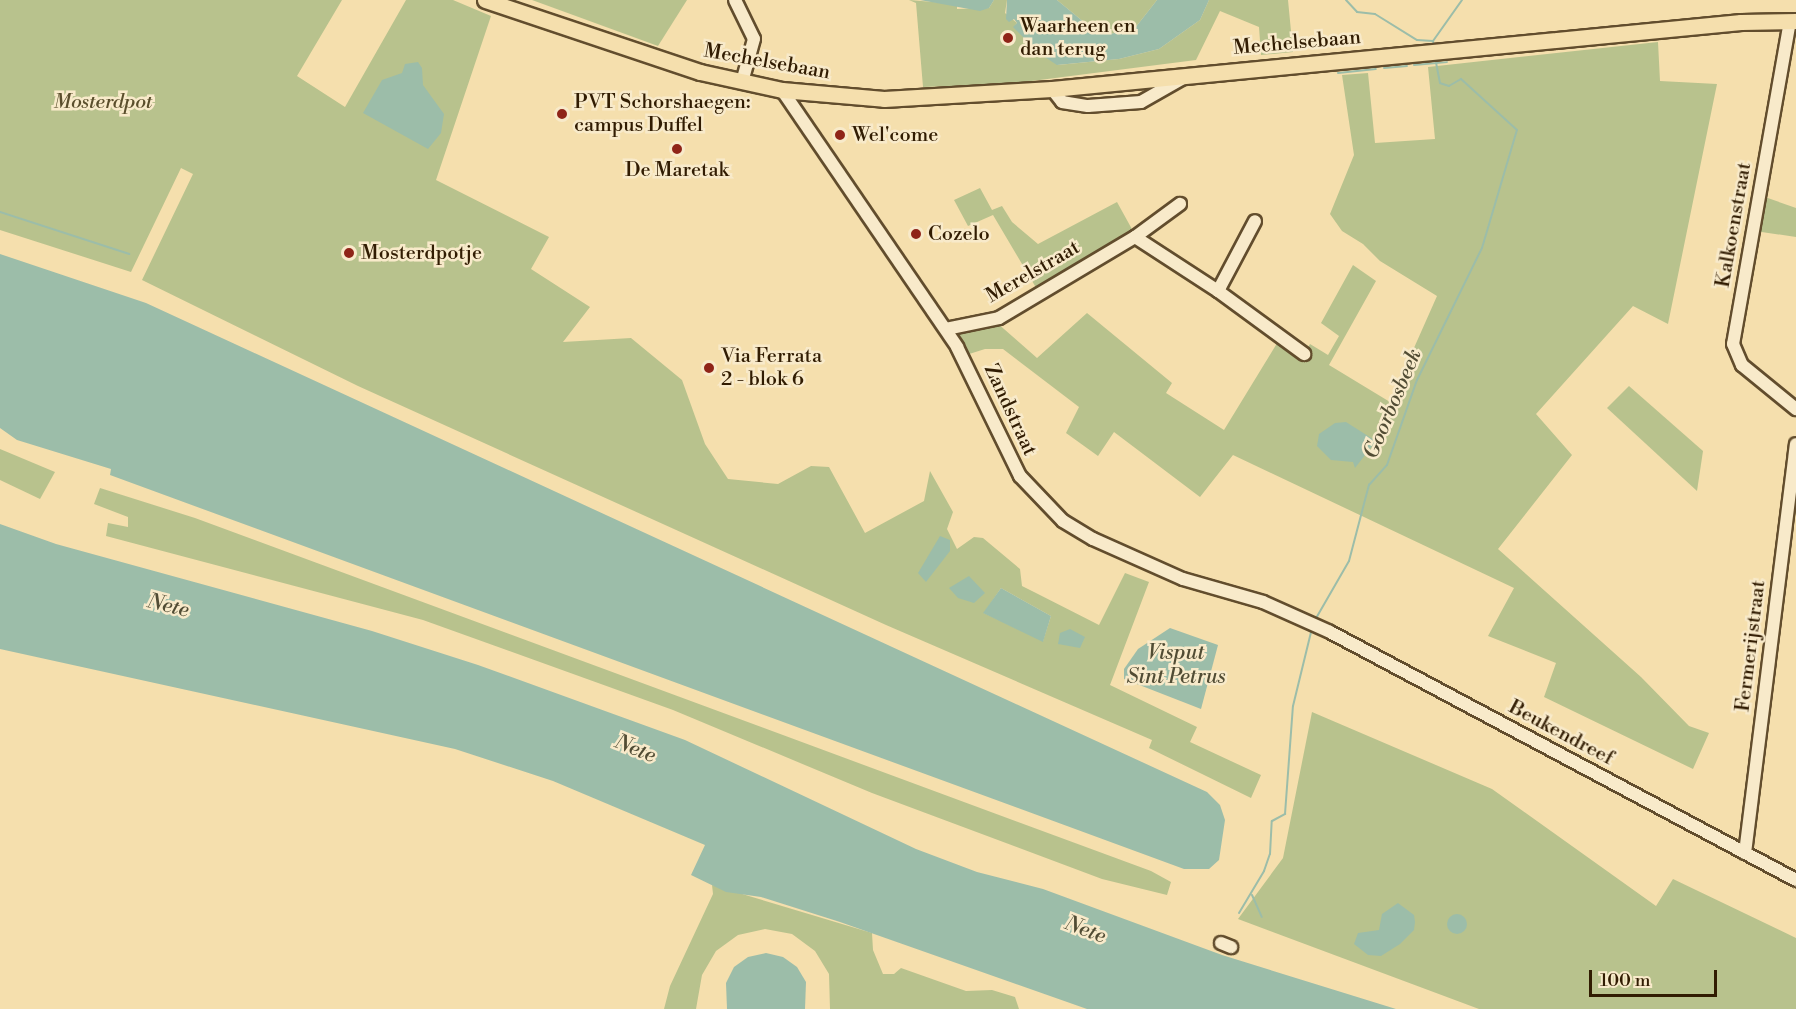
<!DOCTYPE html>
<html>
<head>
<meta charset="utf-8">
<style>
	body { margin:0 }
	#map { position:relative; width:1796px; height:1009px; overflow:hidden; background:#f5dfad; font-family:"Libre Bodoni",serif }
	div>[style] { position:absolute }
	.green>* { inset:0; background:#b8c28d }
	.water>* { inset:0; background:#9cbda9 }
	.round { border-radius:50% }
	.stream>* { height:2px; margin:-1px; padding:0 1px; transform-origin:1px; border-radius:1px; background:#9cbda9 }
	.roads { filter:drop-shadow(2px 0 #624d2d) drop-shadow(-2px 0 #624d2d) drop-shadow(0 2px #624d2d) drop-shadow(0 -2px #624d2d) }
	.minor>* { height:12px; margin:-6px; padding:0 6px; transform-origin:6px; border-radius:6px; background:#f8eaca }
	.major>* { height:15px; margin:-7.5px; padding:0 7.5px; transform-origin:7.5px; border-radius:7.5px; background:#f5dfad }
	.dots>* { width:16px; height:16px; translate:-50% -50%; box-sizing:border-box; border:3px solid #f8eaca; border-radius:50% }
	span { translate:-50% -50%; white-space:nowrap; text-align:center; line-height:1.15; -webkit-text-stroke:5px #f8eaca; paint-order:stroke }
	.poi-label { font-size:20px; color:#311c02 }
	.left { translate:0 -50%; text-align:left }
	.street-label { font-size:20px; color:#311c02 }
	.park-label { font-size:20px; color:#5a4e2c; font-style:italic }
	.water-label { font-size:21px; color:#514c34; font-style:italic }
	.scale { position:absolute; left:1589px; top:970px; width:128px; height:27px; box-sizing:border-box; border:3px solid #311c02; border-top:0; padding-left:8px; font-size:18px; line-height:21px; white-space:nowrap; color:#311c02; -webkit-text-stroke:4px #f8eaca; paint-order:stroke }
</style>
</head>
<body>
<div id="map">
	<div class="green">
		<i style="clip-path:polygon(evenodd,0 0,342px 0,297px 76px,345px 107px,406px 0,453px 0,491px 16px,436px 180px,549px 237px,531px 269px,590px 307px,563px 342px,631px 338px,682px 380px,705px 444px,728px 479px,778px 484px,811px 466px,829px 467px,865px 533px,924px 501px,930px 471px,953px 512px,947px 529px,957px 549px,974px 537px,983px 538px,1020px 569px,1022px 586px,1034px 592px,1099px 625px,1125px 573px,1149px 582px,1110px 685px,1197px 727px,1190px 742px,1261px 775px,1251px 798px,1149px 748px,1152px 740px,886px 625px,358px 386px,142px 280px,193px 174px,181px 168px,131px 272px,0 230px,0 0,1001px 588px,1051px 616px,1043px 641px,984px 613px,1001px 588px)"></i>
		<i style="clip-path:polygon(532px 0,687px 0,658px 46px)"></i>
		<i style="clip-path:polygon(909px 0,957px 4px,957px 9px,989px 8px,994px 0,1007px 0,1005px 13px,1017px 23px,1014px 27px,1058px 65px,1119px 59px,1159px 49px,1200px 20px,1209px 0,1288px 0,1293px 52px,1261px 55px,1259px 27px,1220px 11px,1196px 60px,1009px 84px,923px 87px,916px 3px)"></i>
		<i style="clip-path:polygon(1057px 0,1157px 0,1135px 28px,1110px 34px,1096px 32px)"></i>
		<i style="clip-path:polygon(1658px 42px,1660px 81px,1717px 84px,1668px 324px,1633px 306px,1536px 414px,1572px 455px,1498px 549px,1641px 677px,1689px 726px,1709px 733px,1693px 769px,1544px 697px,1556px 663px,1488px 636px,1514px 588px,1233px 455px,1200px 497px,1114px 432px,1098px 456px,1066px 433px,1079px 407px,1003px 349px,985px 349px,966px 355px,955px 330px,996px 322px,1037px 358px,1087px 313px,1172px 383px,1166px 393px,1224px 430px,1279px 340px,1303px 357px,1310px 344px,1328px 355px,1339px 336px,1321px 323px,1353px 265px,1376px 281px,1329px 365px,1390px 402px,1437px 296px,1380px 261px,1363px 244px,1342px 231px,1330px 214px,1354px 155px,1342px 75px,1368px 73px,1375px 143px,1435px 139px,1428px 67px)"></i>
		<i style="clip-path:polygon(980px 188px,992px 210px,1002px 206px,1012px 222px,1038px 244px,1117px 202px,1133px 231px,1038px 291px,993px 215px,968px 226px,954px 200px)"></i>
		<i style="clip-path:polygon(1762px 196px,1796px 208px,1796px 237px,1755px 231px)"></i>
		<i style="clip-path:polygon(1629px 386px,1703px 451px,1697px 491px,1607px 408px)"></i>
		<i style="clip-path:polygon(0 449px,55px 472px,40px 499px,0 480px)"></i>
		<i style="clip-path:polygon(100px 488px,195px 518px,1151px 871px,1171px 882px,1167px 895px,1102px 879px,872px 793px,673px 710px,423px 620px,106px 536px,108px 523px,128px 527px,128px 517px,94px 504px)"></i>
		<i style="clip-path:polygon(1312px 712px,1492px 789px,1656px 906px,1673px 879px,1796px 938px,1796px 1009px,1479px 1009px,1238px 919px,1283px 858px)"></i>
		<i style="clip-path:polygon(712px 885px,872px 933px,873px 950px,883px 974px,894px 974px,901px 968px,966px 991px,992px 990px,1015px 997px,1019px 1009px,830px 1009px,829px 974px,815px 951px,792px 934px,765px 929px,738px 935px,716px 951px,702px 975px,696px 1009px,664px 1009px,670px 986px,713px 894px)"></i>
	</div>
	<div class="water">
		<i style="clip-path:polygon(920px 0,994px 0,989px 8px,980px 11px)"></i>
		<i style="clip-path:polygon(1007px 0,1057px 0,1096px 32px,1110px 34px,1135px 28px,1157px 0,1209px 0,1200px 20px,1159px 49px,1119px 59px,1057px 65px,1040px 54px,1013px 27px,1017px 23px,1014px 19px,1009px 22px,1006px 19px)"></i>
		<i style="clip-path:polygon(418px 62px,422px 68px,423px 85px,444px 114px,441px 133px,428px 149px,363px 113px,382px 80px,402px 73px,405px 64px)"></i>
		<i style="clip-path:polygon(0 254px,146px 303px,1207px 792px,1220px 805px,1225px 820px,1219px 860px,1209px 869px,1184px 869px,110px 475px,111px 469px,17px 440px,0 428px)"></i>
		<i style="clip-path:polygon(1346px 422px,1376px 441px,1355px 468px,1353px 462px,1331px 460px,1317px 446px,1319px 434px,1335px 423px)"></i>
		<i style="clip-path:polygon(0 524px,56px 544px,372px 631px,478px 665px,685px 740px,916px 849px,977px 872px,1043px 889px,1222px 955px,1396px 1009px,1087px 1009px,840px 922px,761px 897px,726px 892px,691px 875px,705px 845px,553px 781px,455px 749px,0 649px)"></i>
		<i style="clip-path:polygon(940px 536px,950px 540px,950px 551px,926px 582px,918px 573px)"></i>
		<i style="clip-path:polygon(969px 576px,985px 593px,974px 603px,958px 598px,949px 588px)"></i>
		<i style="clip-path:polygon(1001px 588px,1051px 616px,1043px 642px,983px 613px)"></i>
		<i style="clip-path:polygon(1170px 628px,1218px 645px,1201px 709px,1124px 679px,1124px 669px,1138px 649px)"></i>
		<i style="clip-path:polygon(1070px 629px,1085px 637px,1080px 648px,1058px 644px,1060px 633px)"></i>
		<i style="clip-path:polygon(1398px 903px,1414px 915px,1415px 922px,1414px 930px,1400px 944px,1381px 956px,1368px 955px,1354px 944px,1358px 933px,1379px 930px,1382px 914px)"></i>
		<i class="round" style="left:1447px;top:914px;width:20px;height:20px"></i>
		<i style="clip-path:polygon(766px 953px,783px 957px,797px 967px,806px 982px,805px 1009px,727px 1009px,726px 983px,734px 967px,748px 957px)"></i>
	</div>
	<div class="stream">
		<i style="left:1346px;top:0;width:16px;rotate:47deg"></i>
		<i style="left:1357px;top:12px;width:18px;rotate:6deg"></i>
		<i style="left:1375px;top:14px;width:49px;rotate:31.8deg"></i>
		<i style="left:1417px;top:40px;width:16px;rotate:4deg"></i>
		<i style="left:1433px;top:41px;width:5px;rotate:79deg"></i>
		<i style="left:1433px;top:41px;width:50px;rotate:-54.7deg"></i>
		<i style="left:1414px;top:65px;width:33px;rotate:-5deg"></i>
		<i style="left:1384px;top:68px;width:23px;rotate:-5deg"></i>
		<i style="left:1338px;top:73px;width:38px;rotate:-6deg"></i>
		<i style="left:0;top:212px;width:136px;rotate:18deg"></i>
		<i style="left:1315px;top:620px;width:68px;rotate:-60deg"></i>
		<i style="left:1349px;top:561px;width:79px;rotate:-75.3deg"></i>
		<i style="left:1369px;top:485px;width:27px;rotate:-48deg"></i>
		<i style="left:1387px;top:465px;width:90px;rotate:-70.6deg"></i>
		<i style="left:1417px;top:380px;width:147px;rotate:-63.8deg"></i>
		<i style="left:1482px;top:248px;width:123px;rotate:-73.5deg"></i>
		<i style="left:1517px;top:130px;width:76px;rotate:-137.7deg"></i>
		<i style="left:1461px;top:79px;width:14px;rotate:150deg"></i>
		<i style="left:1449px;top:86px;width:9px;rotate:-162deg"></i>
		<i style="left:1440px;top:83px;width:26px;rotate:-101deg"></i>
		<i style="left:1252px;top:895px;width:24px;rotate:66deg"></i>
		<i style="left:1239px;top:913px;width:49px;rotate:-59.2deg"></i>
		<i style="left:1264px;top:871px;width:18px;rotate:-71deg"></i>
		<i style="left:1270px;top:854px;width:33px;rotate:-87deg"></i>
		<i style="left:1272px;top:821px;width:15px;rotate:-28deg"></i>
		<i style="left:1285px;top:814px;width:108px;rotate:-85.8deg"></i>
		<i style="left:1293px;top:706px;width:80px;rotate:-76.3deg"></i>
	</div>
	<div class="roads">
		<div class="minor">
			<i style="left:735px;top:0;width:43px;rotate:64deg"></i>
			<i style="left:754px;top:39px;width:45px;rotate:105.6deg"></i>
			<i style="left:1790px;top:21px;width:328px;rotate:100deg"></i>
			<i style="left:1733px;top:344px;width:23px;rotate:67deg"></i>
			<i style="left:1742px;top:365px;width:70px;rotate:39.2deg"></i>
			<i style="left:1052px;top:89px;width:16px;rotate:52deg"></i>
			<i style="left:1062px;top:102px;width:26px;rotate:9deg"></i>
			<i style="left:1088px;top:106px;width:53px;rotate:-4.3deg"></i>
			<i style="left:1141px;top:102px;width:51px;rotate:-29.6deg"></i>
			<i style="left:782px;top:90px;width:311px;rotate:55.7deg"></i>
			<i style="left:957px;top:347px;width:144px;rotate:64deg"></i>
			<i style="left:1020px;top:476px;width:62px;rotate:46.3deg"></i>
			<i style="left:1063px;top:521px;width:35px;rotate:31deg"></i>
			<i style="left:1093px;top:539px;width:98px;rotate:24deg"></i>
			<i style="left:1183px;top:579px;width:83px;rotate:16deg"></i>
			<i style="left:1263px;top:602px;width:73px;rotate:24.1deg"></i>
			<i style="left:1330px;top:632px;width:528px;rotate:28.02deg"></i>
			<i style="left:1135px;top:237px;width:56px;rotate:-36.3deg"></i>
			<i style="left:1218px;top:291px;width:107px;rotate:36.2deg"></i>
			<i style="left:946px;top:329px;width:54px;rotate:-11.7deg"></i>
			<i style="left:999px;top:318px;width:158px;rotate:-30.8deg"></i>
			<i style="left:1135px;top:237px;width:99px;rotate:33deg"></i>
			<i style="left:1218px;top:291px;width:79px;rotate:-62.1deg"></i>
			<i style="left:1745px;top:853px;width:412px;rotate:-82.9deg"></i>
			<i style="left:1221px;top:943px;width:11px;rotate:22deg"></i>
		</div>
		<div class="major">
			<i style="left:485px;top:0;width:227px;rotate:18.5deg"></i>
			<i style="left:700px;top:72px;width:84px;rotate:12.4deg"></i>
			<i style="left:782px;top:90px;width:102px;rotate:5deg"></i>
			<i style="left:884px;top:99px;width:168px;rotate:-3.4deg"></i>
			<i style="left:1052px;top:89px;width:692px;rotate:-5.55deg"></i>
			<i style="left:1741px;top:22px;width:55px;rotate:-1deg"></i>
		</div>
	</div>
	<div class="dots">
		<i style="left:1008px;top:38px;background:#8f2418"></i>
		<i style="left:562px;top:114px;background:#8f2418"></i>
		<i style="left:840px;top:135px;background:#8f2418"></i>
		<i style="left:677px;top:149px;background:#8f2418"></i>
		<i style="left:916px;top:234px;background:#8f2418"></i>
		<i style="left:349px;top:253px;background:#8f2418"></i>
		<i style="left:709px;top:368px;background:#8f2418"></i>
	</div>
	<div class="poi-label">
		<span class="left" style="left:1020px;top:38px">Waarheen en<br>dan terug</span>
		<span class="left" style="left:574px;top:114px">PVT Schorshaegen:<br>campus Duffel</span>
		<span class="left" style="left:852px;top:135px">Wel'come</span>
		<span style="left:677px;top:170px">De Maretak</span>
		<span class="left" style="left:928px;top:234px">Cozelo</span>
		<span class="left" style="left:361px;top:253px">Mosterdpotje</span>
		<span class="left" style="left:721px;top:368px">Via Ferrata<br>2 - blok 6</span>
	</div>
	<div class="street-label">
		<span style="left:1297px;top:43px;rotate:-5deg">Mechelsebaan</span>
		<span style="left:767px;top:62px;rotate:10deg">Mechelsebaan</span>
		<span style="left:1734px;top:225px;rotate:-80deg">Kalkoenstraat</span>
		<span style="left:1033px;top:272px;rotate:-30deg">Merelstraat</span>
		<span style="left:1010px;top:410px;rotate:65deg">Zandstraat</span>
		<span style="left:1751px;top:646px;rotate:-83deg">Fermerijstraat</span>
		<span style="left:1561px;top:733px;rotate:28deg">Beukendreef</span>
	</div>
	<div class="park-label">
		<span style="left:103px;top:102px">Mosterdpot</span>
	</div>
	<div class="water-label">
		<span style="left:1393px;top:404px;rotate:-67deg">Goorbosbeek</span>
		<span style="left:168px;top:606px;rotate:14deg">Nete</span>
		<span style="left:1176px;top:665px">Visput<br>Sint Petrus</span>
		<span style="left:635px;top:749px;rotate:22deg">Nete</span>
		<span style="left:1085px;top:930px;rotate:21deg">Nete</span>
	</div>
	<div class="scale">100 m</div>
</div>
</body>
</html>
